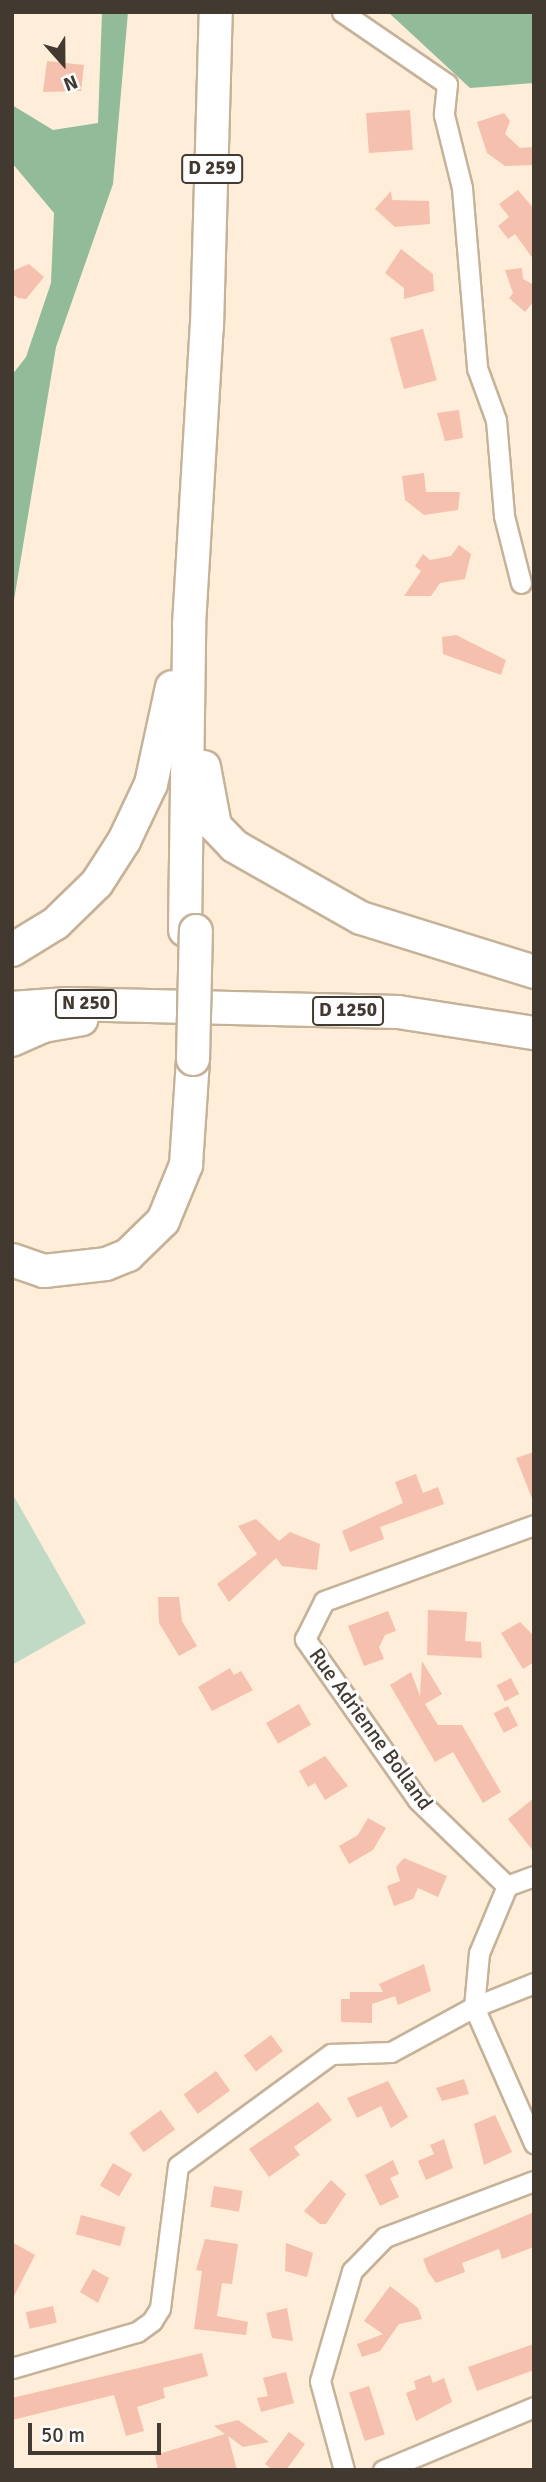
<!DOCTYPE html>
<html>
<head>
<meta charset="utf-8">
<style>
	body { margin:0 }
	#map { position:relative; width:546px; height:2482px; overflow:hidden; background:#feedd8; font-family:Signika,sans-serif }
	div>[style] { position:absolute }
	.green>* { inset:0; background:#c1dac5 }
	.forest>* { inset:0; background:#92bb99 }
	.building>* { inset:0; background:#f5c0ae; transform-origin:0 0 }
	.roads { filter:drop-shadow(2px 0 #c5b299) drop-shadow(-2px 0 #c5b299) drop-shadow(0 2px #c5b299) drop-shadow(0 -2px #c5b299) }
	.street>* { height:19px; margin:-9.5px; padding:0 9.5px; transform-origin:9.5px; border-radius:9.5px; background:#fff }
	.primary>* { height:32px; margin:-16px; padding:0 16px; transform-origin:16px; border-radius:16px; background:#fff }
	.bridges { filter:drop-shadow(2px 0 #c5b299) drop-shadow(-2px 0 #c5b299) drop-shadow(0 2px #c5b299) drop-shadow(0 -2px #c5b299) }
	.primary-bridge>* { height:32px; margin:-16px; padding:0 16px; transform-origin:16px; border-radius:16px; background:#fff }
	span { translate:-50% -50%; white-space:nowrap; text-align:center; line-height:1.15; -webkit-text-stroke:6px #fdfdfd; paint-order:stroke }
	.shield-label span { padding:2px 5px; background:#fdfdfd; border:2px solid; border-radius:5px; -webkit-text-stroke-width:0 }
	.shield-label { font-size:19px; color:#423a30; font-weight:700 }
	.street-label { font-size:21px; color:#423a30 }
	.frame { position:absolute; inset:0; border:14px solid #423a30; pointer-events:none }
	.north { position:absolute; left:28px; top:28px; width:70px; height:70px; -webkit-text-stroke:5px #fdfdfd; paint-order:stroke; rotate:159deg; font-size:19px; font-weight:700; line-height:28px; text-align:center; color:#423a30 }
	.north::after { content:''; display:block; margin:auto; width:24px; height:32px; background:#423a30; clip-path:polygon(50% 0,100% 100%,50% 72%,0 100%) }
	.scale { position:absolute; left:28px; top:2423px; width:133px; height:32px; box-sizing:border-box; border:4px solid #423a30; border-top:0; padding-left:9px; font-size:21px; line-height:24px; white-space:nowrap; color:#423a30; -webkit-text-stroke:5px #fdfdfd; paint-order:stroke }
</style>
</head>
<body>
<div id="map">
	<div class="green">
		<i style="clip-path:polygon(12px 1493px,86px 1623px,12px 1665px)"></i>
	</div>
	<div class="forest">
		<i style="clip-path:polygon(102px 12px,128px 12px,113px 184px,56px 347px,12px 612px,12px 375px,26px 357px,51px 283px,54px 213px,12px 163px,12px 105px,53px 130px,98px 123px)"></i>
		<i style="clip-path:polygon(388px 12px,534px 12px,534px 83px,470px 88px)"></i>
	</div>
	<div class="building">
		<i style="clip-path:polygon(47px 61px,84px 65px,81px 91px,43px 92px)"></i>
		<i style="left:410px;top:110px;width:40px;height:44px;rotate:86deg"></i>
		<i style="clip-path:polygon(504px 113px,510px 121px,505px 134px,520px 148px,533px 147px,534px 165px,505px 166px,487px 153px,477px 122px)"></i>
		<i style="clip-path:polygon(518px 190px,534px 209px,534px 260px,515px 234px,508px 239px,498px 226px,509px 217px,499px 204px)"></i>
		<i style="clip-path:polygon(391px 191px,392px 200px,429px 201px,430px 224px,395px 227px,375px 209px)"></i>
		<i style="clip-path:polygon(401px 249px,433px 274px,434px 291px,404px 299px,404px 288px,385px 273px)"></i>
		<i style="clip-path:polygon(29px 264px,44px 277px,26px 299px,18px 298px,12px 294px,12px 271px)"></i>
		<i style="clip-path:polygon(522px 268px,523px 279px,534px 285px,534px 301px,525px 312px,509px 298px,513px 293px,505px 270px)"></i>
		<i style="left:423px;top:329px;width:53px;height:34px;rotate:75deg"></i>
		<i style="clip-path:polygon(459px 410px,463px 438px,445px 441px,437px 413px)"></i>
		<i style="clip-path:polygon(424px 473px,426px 492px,460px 492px,458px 510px,424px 515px,405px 500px,402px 476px)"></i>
		<i style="clip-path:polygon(459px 545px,471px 554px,465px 579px,440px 583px,431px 596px,404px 596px,421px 571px,415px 566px,423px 554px,430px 560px,451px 556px)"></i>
		<i style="clip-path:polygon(456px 635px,506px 660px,501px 675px,443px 654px,442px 637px)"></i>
		<i style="clip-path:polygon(534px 1452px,534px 1501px,533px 1501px,516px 1458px)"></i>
		<i style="clip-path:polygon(416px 1474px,423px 1493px,438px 1487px,444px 1504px,380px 1527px,384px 1539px,350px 1552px,342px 1531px,403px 1503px,395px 1482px)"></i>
		<i style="clip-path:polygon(256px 1519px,279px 1541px,290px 1532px,320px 1544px,317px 1570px,282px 1566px,276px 1558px,229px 1602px,217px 1584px,257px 1554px,238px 1526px)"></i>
		<i style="clip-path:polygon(158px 1597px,179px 1597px,182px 1621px,197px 1646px,179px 1656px,159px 1623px)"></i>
		<i style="clip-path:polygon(428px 1610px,467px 1612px,465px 1641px,481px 1642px,482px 1658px,427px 1655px)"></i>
		<i style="clip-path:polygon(388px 1611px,396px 1631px,385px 1635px,379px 1647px,384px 1659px,364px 1666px,348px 1626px)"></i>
		<i style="clip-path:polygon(520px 1622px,534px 1636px,534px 1662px,523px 1669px,501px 1633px)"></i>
		<i style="clip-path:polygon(422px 1661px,442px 1694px,425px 1704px,438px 1725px,462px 1725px,501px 1792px,483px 1803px,453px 1752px,435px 1762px,390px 1685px,411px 1672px,420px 1696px)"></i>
		<i style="clip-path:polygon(230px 1668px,234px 1675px,241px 1671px,253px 1690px,212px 1711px,198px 1687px)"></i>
		<i style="left:511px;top:1678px;width:18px;height:16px;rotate:63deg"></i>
		<i style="left:299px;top:1704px;width:24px;height:38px;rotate:60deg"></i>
		<i style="left:508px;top:1706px;width:22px;height:16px;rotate:63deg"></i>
		<i style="clip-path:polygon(325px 1756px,348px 1786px,325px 1800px,315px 1783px,308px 1787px,299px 1771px)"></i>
		<i style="clip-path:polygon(534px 1798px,534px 1852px,508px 1819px)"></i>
		<i style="clip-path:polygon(368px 1818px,386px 1828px,373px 1850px,349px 1864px,339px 1846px,358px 1835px)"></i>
		<i style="clip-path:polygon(404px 1858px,447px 1876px,438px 1897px,418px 1888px,413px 1899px,394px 1906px,387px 1886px,400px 1881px,396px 1867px)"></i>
		<i style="clip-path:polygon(424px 1964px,431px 1991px,398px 2005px,395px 1996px,372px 2004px,372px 2023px,341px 2022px,341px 1999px,350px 1999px,350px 1992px,383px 1992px,379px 1984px)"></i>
		<i style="left:271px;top:2035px;width:20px;height:34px;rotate:53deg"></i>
		<i style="left:216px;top:2071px;width:24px;height:40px;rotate:54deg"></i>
		<i style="clip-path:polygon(464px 2079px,469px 2094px,442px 2101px,436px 2088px)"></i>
		<i style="clip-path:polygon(388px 2081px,408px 2117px,391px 2128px,381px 2106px,357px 2118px,347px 2098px)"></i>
		<i style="clip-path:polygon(318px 2102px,332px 2120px,294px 2147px,300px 2155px,269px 2177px,249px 2149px)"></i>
		<i style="left:161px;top:2110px;width:24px;height:39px;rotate:54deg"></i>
		<i style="clip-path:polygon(495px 2115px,512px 2152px,484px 2165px,474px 2124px)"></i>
		<i style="clip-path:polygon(444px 2139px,453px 2168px,426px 2180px,418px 2161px,434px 2154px,430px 2145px)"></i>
		<i style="clip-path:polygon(393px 2160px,399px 2174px,390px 2178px,399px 2197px,380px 2206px,365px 2175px)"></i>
		<i style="left:113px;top:2163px;width:22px;height:26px;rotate:30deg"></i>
		<i style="clip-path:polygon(331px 2180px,346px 2194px,326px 2224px,320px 2224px,304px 2211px)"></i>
		<i style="left:214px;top:2186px;width:29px;height:21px;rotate:10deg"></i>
		<i style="clip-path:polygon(534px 2212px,534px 2247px,502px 2259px,499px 2249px,462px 2263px,465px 2272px,436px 2283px,428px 2272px,423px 2259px)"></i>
		<i style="left:81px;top:2215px;width:46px;height:20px;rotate:15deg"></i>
		<i style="clip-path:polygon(205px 2239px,238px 2244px,232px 2284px,222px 2283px,217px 2316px,248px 2322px,246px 2335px,194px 2329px,202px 2271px,196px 2270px)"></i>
		<i style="clip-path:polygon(12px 2242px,35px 2255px,12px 2300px)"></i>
		<i style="clip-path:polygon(286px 2243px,313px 2253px,307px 2277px,285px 2271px)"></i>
		<i style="clip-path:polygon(93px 2269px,109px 2278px,98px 2303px,80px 2292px)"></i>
		<i style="clip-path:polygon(390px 2286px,418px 2308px,422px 2319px,399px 2324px,380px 2351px,362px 2357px,357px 2344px,383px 2334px,364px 2321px)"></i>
		<i style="left:53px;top:2306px;width:17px;height:28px;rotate:77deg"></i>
		<i style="clip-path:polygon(287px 2308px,293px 2341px,272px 2338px,266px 2313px)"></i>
		<i style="clip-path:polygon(534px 2344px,534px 2370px,477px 2391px,468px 2367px)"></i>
		<i style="clip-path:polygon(202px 2353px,208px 2376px,163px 2388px,165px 2398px,137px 2407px,144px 2431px,126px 2436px,114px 2395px,12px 2420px,12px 2398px)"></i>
		<i style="clip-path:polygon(286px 2372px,294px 2403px,261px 2412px,257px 2398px,268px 2396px,263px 2378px)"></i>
		<i style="clip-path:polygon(430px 2375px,433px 2383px,444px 2378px,452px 2402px,416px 2421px,406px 2393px,416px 2389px,414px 2381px)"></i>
		<i style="left:369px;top:2386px;width:51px;height:21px;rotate:72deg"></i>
		<i style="clip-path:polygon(238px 2420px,269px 2442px,243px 2447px,228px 2436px,237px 2470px,158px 2470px,155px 2455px,225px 2434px,214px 2426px)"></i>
		<i style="clip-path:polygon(289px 2432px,305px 2444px,286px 2470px,273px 2470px,265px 2464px)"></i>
	</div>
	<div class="roads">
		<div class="street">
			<i style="left:342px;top:12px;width:127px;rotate:34.4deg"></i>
			<i style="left:447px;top:84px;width:31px;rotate:96deg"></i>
			<i style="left:444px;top:115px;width:75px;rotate:76.1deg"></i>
			<i style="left:462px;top:188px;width:181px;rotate:85.2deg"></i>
			<i style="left:477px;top:368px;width:55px;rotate:69.9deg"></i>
			<i style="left:496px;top:420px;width:96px;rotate:85.2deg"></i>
			<i style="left:504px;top:516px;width:69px;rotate:75.8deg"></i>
			<i style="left:534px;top:1876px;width:29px;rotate:160deg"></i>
			<i style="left:507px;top:1886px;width:73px;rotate:112.7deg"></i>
			<i style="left:479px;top:1953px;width:54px;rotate:95.3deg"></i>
			<i style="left:474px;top:2007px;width:65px;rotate:-21.8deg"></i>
			<i style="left:507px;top:1886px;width:124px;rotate:-136deg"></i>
			<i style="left:418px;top:1800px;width:197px;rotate:-125.1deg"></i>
			<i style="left:305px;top:1639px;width:42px;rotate:-63.4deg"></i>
			<i style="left:324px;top:1601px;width:223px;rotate:-19.9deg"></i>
			<i style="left:12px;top:2368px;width:130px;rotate:-16.1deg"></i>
			<i style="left:137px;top:2332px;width:19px;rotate:-36deg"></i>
			<i style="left:152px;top:2321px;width:15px;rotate:-58deg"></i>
			<i style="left:160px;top:2308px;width:143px;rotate:-82.8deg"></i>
			<i style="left:178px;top:2166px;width:190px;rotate:-36.2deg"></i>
			<i style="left:331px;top:2054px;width:60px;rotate:-1.9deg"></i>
			<i style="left:391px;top:2052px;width:94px;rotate:-28.5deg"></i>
			<i style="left:474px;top:2007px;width:149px;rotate:66.2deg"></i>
			<i style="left:344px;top:2470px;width:92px;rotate:-105.1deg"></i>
			<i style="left:320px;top:2381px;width:115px;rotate:-73.8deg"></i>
			<i style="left:352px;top:2271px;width:47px;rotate:-45.9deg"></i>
			<i style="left:385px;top:2237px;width:159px;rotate:-20.6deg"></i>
			<i style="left:383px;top:2470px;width:164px;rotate:-22.6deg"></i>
		</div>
		<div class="primary">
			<i style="left:204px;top:767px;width:60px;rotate:79.4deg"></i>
			<i style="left:215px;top:826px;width:28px;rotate:46deg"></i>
			<i style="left:234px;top:846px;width:146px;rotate:29.6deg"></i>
			<i style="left:361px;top:918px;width:181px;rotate:17.3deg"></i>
			<i style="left:185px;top:930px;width:305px;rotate:-89.2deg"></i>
			<i style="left:189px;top:625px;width:300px;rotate:-86.6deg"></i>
			<i style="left:207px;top:326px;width:314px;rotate:-88.4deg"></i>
			<i style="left:12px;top:950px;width:52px;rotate:-31.5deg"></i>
			<i style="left:56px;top:923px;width:57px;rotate:-44.3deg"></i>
			<i style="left:97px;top:883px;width:50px;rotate:-57.3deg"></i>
			<i style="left:124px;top:841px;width:63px;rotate:-64.7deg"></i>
			<i style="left:151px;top:784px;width:99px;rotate:-77.8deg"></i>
			<i style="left:12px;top:1008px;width:55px;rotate:-4.2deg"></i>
			<i style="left:67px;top:1004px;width:331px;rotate:1.4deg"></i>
			<i style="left:398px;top:1012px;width:138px;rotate:8.8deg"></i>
			<i style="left:12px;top:1040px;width:34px;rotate:-24deg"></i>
			<i style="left:43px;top:1026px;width:39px;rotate:-10deg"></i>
			<i style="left:12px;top:1260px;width:34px;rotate:19deg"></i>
			<i style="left:44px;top:1271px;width:62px;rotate:-6.4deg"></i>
			<i style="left:106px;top:1264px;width:24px;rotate:-22deg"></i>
			<i style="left:128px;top:1255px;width:49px;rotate:-44.2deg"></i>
			<i style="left:163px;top:1221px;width:61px;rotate:-67.7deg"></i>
			<i style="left:186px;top:1165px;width:106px;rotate:-86.2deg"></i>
		</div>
	</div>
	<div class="bridges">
		<div class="primary-bridge">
			<i style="left:193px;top:1059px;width:128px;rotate:-88.7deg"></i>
		</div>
	</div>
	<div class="shield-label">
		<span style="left:212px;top:169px">D 259</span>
		<span style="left:86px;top:1004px">N 250</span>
		<span style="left:348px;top:1011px">D 1250</span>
	</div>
	<div class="street-label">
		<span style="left:371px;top:1729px;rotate:54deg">Rue Adrienne Bolland</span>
	</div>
	<div class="frame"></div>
	<div class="north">N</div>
	<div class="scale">50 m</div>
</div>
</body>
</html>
